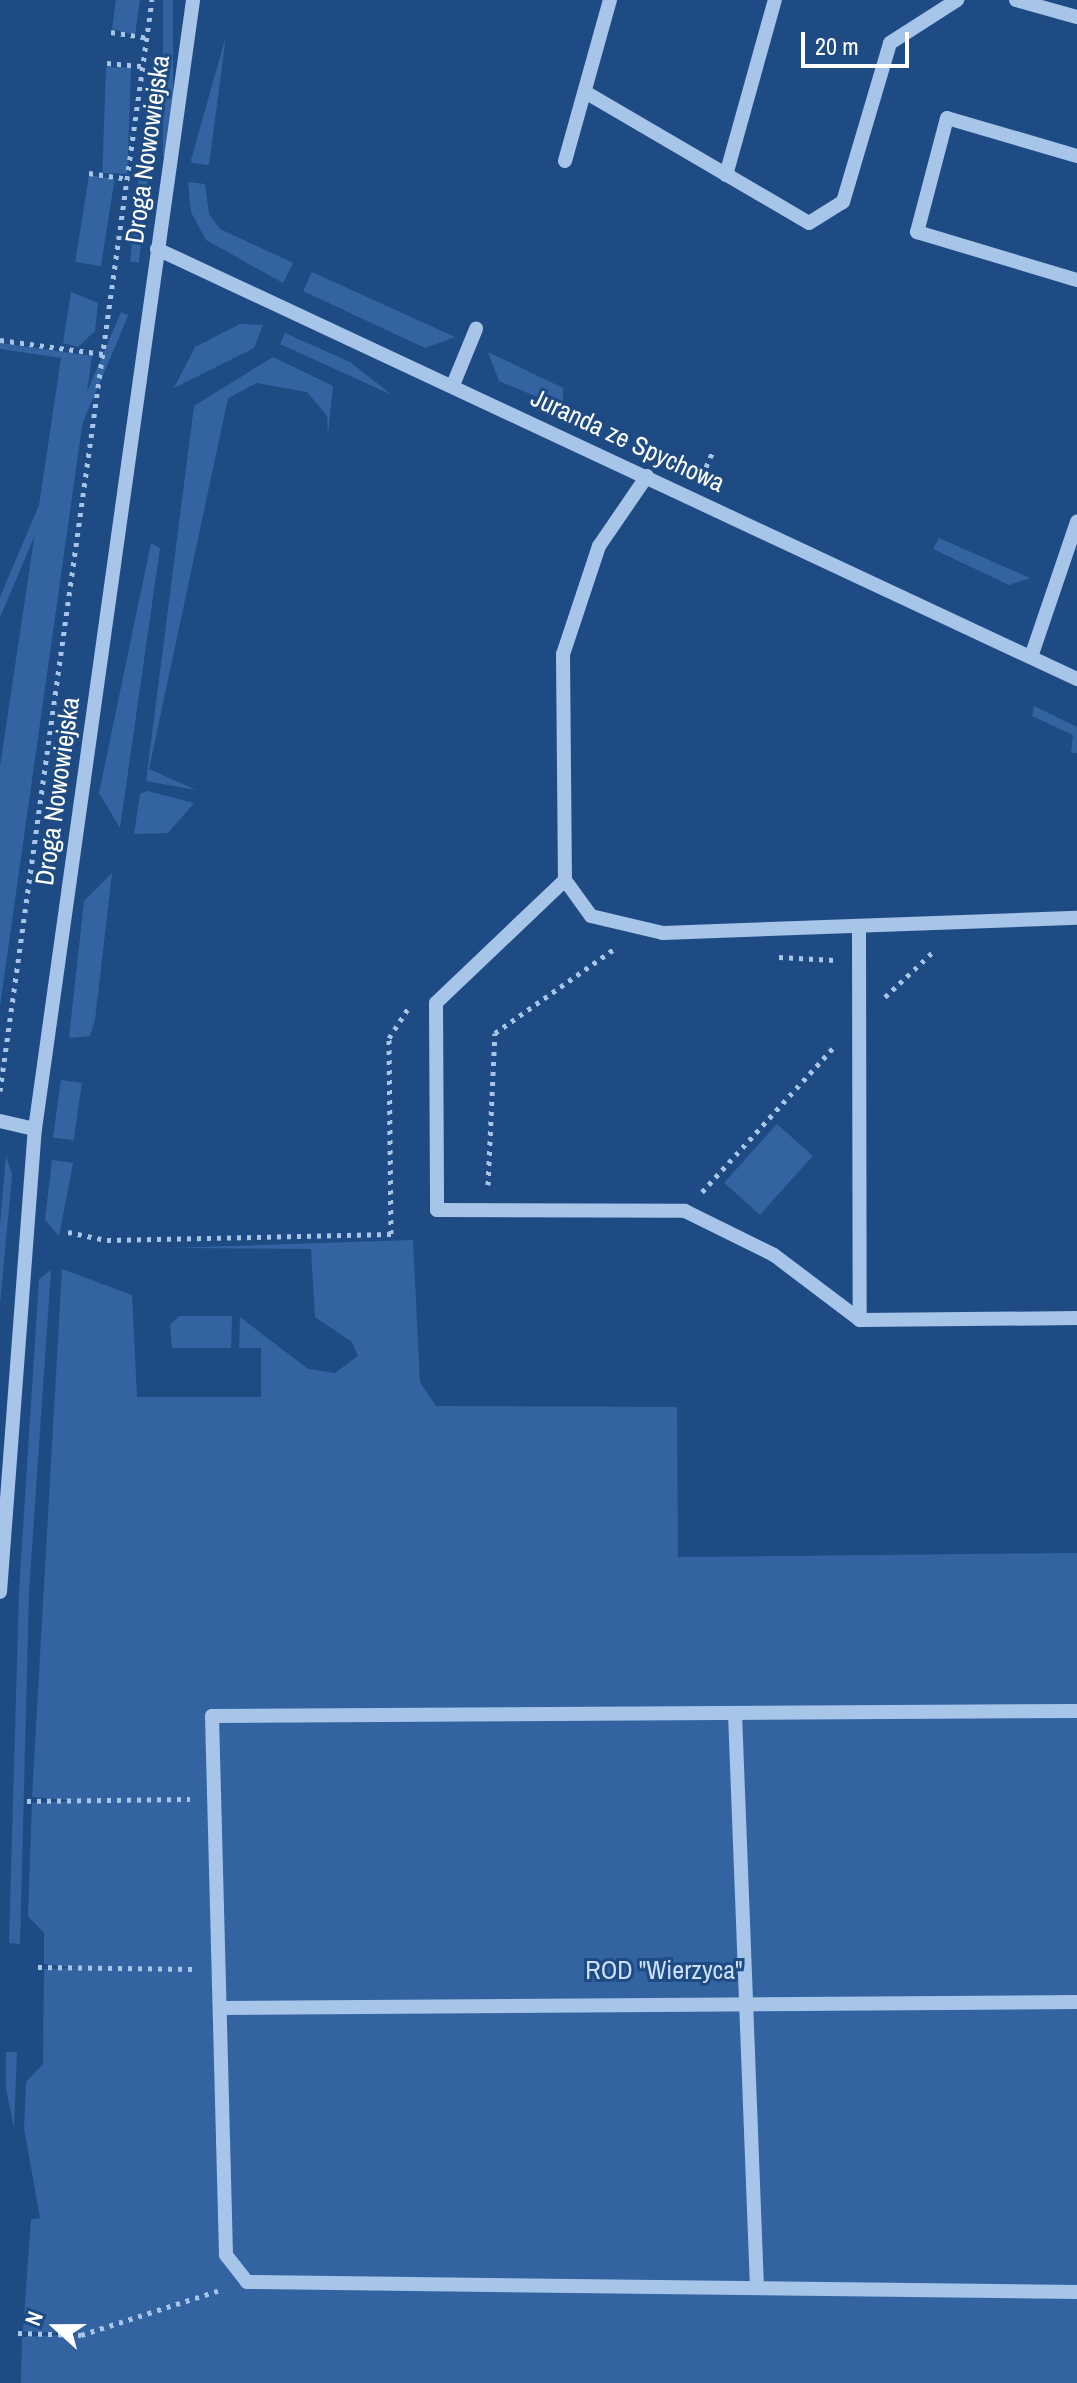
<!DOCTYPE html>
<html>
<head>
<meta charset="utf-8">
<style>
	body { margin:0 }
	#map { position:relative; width:1077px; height:2383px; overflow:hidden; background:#1f4b84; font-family:"Archivo Narrow",sans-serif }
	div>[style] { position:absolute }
	.green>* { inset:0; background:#3364a1; transform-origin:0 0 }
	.path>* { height:5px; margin-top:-2.5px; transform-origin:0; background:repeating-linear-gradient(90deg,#a7c5e9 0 4px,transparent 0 10px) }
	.minor>* { height:14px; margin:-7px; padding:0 7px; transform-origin:7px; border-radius:7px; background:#a7c5e9 }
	span { translate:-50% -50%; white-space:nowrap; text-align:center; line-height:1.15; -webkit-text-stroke:6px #1f4b84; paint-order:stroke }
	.street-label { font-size:26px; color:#fff }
	.park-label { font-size:26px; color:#cbdff7 }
	.north { position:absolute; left:16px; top:2287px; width:80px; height:80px; -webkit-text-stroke:6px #1f4b84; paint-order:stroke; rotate:291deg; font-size:22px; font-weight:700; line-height:32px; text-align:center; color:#fff }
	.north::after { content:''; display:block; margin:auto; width:28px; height:36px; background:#fff; clip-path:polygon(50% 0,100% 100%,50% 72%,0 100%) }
	.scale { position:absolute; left:801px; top:32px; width:108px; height:36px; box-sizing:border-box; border:4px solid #fff; border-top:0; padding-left:10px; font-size:24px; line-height:28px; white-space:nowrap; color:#fff; -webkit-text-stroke:6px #1f4b84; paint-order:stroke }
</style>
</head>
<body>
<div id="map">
	<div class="green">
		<i style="clip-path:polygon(116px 0,140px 0,135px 35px,112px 29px)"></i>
		<i style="left:163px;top:0;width:10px;height:156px"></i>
		<i style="clip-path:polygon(226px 36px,209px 165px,192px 163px,191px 160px)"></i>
		<i style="left:106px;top:67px;width:25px;height:106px;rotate:2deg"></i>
		<i style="left:89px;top:175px;width:26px;height:88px;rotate:9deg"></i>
		<i style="left:139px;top:176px;width:9px;height:86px;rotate:6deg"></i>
		<i style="clip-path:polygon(188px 182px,205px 184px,209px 214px,220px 229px,293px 263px,283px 283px,206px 240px,191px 212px)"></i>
		<i style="clip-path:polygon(312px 272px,455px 337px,425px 348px,303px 291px)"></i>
		<i style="clip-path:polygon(71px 292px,98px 303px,95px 331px,78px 347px,63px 343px)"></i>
		<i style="left:121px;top:312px;width:8px;height:723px;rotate:23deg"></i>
		<i style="clip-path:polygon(240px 324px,263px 325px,254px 348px,174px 388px,195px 347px)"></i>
		<i style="clip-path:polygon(285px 333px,350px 362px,392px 395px,280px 344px)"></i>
		<i style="clip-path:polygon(0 343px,92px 356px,0 1006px,0 767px,61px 358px,0 349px)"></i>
		<i style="clip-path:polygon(488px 352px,563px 388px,563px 408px,499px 381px)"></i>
		<i style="clip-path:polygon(273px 357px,333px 386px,328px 434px,327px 416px,307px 392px,257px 383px,228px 398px,149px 769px,196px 790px,146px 781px,194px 406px)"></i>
		<i style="clip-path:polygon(939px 538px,1030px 578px,1009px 585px,933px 549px)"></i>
		<i style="clip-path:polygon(151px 543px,160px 548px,120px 828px,99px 793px)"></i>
		<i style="clip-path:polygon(1034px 706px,1077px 727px,1077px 753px,1071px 753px,1073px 735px,1032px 716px)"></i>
		<i style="clip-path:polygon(147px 791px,194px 803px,168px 833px,134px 834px,140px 794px)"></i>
		<i style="clip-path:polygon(112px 873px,95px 1020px,90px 1036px,69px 1038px,84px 901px)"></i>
		<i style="left:61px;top:1080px;width:21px;height:58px;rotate:8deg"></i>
		<i style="left:777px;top:1124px;width:48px;height:79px;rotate:42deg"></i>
		<i style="clip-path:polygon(6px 1155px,12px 1175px,0 1304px,0 1225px)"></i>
		<i style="clip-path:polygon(52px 1160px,73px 1163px,59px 1236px,45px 1220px)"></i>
		<i style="clip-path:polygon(413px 1240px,420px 1382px,436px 1406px,677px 1407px,678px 1557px,1077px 1553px,1077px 2383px,21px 2383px,22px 2337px,81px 2334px,23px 2331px,31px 2219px,40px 2218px,24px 2128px,26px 2082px,43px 2064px,44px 1969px,78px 1968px,44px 1964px,44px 1933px,28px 1916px,32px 1803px,76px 1801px,32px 1797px,62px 1269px,132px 1295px,137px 1397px,261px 1397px,261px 1348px,239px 1348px,240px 1317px,308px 1369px,335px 1373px,358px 1356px,352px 1342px,315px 1317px,311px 1249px,169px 1248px)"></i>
		<i style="clip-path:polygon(51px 1270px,29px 1592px,20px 1944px,9px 1943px,19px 1591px,39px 1279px)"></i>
		<i style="clip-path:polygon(179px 1316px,232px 1316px,231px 1348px,172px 1348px,170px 1325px)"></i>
		<i style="clip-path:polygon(6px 2052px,17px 2052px,14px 2128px,6px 2089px)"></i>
	</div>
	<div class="path">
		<i style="left:111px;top:32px;width:36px;rotate:9deg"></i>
		<i style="left:107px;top:63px;width:36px;rotate:5deg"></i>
		<i style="left:89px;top:173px;width:40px;rotate:8.5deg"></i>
		<i style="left:0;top:340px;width:104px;rotate:7.7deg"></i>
		<i style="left:702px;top:476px;width:27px;rotate:-66deg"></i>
		<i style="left:779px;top:957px;width:56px;rotate:3.1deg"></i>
		<i style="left:885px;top:997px;width:70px;rotate:-43.3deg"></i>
		<i style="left:0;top:1091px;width:1102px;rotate:-82.07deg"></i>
		<i style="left:488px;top:1185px;width:152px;rotate:-87.4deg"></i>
		<i style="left:495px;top:1033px;width:149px;rotate:-35.2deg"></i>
		<i style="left:702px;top:1192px;width:197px;rotate:-47.7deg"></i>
		<i style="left:68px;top:1232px;width:40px;rotate:12deg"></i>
		<i style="left:107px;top:1240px;width:284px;rotate:-1.2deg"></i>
		<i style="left:391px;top:1234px;width:196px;rotate:-90.6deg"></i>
		<i style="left:389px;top:1038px;width:37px;rotate:-57deg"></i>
		<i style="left:27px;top:1801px;width:163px;rotate:-0.7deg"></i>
		<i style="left:38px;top:1967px;width:156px;rotate:0.7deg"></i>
		<i style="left:18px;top:2333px;width:63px;rotate:1.8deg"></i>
		<i style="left:81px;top:2335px;width:149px;rotate:-17.9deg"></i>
	</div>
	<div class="minor">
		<i style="left:1016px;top:0;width:63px;rotate:15.6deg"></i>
		<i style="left:585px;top:92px;width:259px;rotate:30.3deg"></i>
		<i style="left:809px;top:223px;width:40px;rotate:-32deg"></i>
		<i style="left:843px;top:202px;width:166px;rotate:-73.5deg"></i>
		<i style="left:890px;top:43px;width:80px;rotate:-32.7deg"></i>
		<i style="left:1077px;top:156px;width:135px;rotate:-163.7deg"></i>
		<i style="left:947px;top:118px;width:118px;rotate:104.7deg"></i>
		<i style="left:917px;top:232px;width:167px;rotate:16.7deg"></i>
		<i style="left:565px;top:161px;width:167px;rotate:-74.4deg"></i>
		<i style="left:726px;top:175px;width:182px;rotate:-74.4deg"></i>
		<i style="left:157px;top:249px;width:1016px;rotate:25.05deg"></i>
		<i style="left:453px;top:385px;width:61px;rotate:-67.7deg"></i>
		<i style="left:647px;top:476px;width:85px;rotate:124.4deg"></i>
		<i style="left:599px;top:546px;width:114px;rotate:108.4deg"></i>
		<i style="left:563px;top:654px;width:226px;rotate:89.5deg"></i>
		<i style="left:565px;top:880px;width:178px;rotate:136.4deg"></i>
		<i style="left:436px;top:1003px;width:207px;rotate:89.7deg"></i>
		<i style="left:437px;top:1210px;width:248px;rotate:0.2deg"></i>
		<i style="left:685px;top:1211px;width:99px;rotate:26.3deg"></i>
		<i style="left:774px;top:1255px;width:108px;rotate:37.1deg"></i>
		<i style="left:860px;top:1320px;width:217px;rotate:-0.5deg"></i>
		<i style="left:1031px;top:657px;width:143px;rotate:-71.2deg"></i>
		<i style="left:565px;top:880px;width:44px;rotate:54.2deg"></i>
		<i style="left:591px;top:916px;width:74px;rotate:13.3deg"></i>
		<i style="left:663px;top:933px;width:414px;rotate:-2.1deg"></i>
		<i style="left:859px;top:929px;width:391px;rotate:89.9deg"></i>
		<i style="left:0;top:1121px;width:36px;rotate:13deg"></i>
		<i style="left:0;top:1592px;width:464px;rotate:-85.7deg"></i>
		<i style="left:35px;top:1129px;width:1140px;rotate:-82.03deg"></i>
		<i style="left:1077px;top:1711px;width:865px;rotate:179.67deg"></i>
		<i style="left:212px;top:1716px;width:539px;rotate:88.51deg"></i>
		<i style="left:226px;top:2255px;width:34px;rotate:52deg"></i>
		<i style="left:247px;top:2282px;width:830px;rotate:0.69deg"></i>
		<i style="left:735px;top:1713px;width:575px;rotate:87.81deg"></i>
		<i style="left:221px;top:2008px;width:856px;rotate:-0.4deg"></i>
	</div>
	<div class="street-label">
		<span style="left:147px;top:149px;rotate:-82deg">Droga Nowowiejska</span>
		<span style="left:628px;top:440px;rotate:25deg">Juranda ze Spychowa</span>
		<span style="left:57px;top:791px;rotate:-82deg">Droga Nowowiejska</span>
	</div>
	<div class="park-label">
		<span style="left:664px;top:1970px">ROD "Wierzyca"</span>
	</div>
	<div class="north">N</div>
	<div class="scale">20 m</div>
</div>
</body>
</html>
